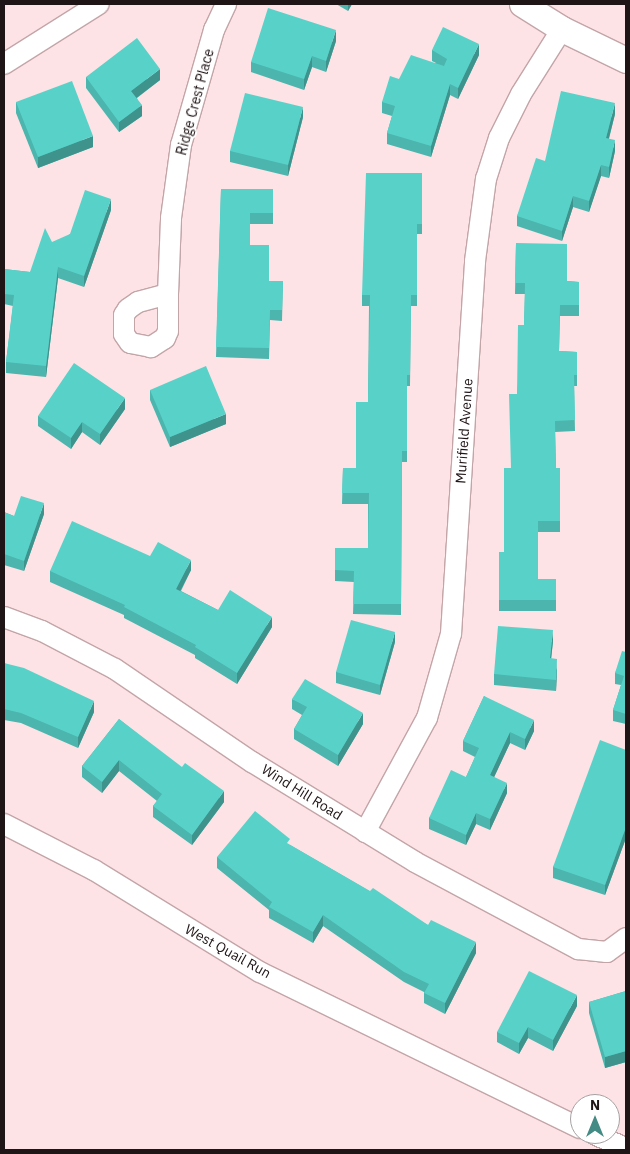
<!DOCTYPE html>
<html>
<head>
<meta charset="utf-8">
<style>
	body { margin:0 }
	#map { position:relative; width:630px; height:1154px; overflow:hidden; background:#fde3e5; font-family:"IBM Plex Sans",sans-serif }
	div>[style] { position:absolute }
	.roads { filter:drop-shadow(1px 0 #c3a5a8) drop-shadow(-1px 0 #c3a5a8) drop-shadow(0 1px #c3a5a8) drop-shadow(0 -1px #c3a5a8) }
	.minor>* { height:20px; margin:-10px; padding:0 10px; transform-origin:10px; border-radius:10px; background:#fff }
	.tertiary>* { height:25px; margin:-12.5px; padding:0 12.5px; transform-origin:12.5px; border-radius:12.5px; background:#fff }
	.wall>* { inset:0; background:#4cb5ad }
	.shaded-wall>* { inset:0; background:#3e938d }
	.building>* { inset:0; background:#58d2c9 }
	span { translate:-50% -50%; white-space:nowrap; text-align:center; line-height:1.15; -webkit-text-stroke:4px #fff; paint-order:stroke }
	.street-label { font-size:14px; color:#1f1416 }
	.frame { position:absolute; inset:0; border:5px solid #1f1416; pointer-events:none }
	.north { position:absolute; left:570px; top:1094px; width:50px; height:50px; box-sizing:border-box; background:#fff; border:1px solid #a5a1a2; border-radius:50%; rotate:0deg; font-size:14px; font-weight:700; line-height:20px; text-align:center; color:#1f1416 }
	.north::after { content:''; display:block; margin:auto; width:18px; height:22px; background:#448b85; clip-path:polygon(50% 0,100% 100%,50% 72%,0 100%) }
</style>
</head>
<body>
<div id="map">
	<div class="roads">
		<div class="minor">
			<div style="left:4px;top:64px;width:112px;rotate:-32.3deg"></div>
			<div style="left:168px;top:294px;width:76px;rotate:-87.7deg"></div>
			<div style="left:171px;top:218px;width:74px;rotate:-82.2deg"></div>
			<div style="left:181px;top:145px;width:120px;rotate:-74deg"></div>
			<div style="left:214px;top:30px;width:29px;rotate:-65deg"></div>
			<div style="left:168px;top:294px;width:37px;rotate:90deg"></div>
			<div style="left:168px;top:331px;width:8px;rotate:113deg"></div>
			<div style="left:165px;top:338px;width:17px;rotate:147deg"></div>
			<div style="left:151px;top:347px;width:21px;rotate:-169deg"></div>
			<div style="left:130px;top:343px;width:11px;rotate:-124deg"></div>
			<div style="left:124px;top:334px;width:19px;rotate:-90deg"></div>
			<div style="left:124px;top:315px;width:7px;rotate:-56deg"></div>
			<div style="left:128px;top:309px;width:12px;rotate:-35deg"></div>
			<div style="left:138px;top:302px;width:31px;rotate:-15deg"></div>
			<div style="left:4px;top:617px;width:40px;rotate:20.2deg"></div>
			<div style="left:42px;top:631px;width:82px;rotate:27.5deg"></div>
			<div style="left:115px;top:669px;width:166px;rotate:34.2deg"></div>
			<div style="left:252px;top:762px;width:191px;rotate:31.5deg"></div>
			<div style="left:415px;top:862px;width:185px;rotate:28.1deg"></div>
			<div style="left:578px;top:949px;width:29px;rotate:6deg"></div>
			<div style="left:607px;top:952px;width:24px;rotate:-36deg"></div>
			<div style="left:4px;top:824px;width:101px;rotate:27.1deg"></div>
			<div style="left:94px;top:870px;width:195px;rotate:31.6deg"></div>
			<div style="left:260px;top:972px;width:356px;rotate:26deg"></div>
			<div style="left:365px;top:832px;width:130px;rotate:-61.5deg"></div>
			<div style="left:427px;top:718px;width:87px;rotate:-74.1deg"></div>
			<div style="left:451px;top:634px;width:374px;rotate:-86.3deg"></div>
			<div style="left:475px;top:261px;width:83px;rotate:-82.4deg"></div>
			<div style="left:486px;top:179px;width:43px;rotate:-72.4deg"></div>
			<div style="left:499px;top:138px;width:49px;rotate:-63.4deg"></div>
			<div style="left:521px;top:94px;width:77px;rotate:-57.8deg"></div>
			<div style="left:594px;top:1134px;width:35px;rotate:24deg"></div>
		</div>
		<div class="tertiary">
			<div style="left:522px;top:4px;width:47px;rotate:32deg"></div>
			<div style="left:562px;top:29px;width:71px;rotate:25.8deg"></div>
		</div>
	</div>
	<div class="wall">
		<div style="clip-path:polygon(336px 4px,352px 4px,348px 11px)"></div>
		<div style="clip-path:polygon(336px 41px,326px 72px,312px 67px,304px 90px,251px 72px,251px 62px)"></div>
		<div style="clip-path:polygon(432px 50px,479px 55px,458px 99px,450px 95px,431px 157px,387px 144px,387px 133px,392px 116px,382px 113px,382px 102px,399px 79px,436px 63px,432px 61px)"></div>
		<div style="clip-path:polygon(86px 77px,160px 80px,137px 98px,142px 116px,119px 132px,86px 88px)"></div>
		<div style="clip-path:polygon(16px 102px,93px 147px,38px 168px,16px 113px)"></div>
		<div style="clip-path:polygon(615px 114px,609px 139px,615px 151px,609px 178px,601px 176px,589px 212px,573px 207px,562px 241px,517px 226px,517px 216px,545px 161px)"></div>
		<div style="clip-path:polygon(303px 117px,288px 176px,230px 162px,230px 151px)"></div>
		<div style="clip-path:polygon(422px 173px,422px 234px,417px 234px,417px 306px,411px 306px,410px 386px,407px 386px,407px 462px,402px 462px,401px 615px,353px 614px,354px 582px,335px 581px,335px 548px,368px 548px,368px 504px,342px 504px,343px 468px,356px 468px,368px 402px,369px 306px,362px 306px,362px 295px)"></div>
		<div style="clip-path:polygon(221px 189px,273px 189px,273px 224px,250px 224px,250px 245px,269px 281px,283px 281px,282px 321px,270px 320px,269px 359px,216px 357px)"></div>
		<div style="clip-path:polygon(111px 210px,84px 287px,58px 278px,46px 377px,6px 373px,6px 362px,13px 306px,4px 304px,4px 269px,30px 272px,70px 234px)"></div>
		<div style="clip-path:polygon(516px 243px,567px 281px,579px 282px,579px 316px,560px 316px,559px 351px,577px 352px,577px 386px,574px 386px,575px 431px,555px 432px,556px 468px,560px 468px,560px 532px,538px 532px,538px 579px,556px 579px,556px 611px,499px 611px,499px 552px,504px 552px,517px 394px,524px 325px,525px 294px,515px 294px)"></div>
		<div style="clip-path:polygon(150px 390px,226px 424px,170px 447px,150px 400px)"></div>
		<div style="clip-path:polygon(125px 409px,100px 445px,82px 432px,71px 449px,38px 426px,38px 416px)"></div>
		<div style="clip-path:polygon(4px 512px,14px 516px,44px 514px,24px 571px,4px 565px)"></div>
		<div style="clip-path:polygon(150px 556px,191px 570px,181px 591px,218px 610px,272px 627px,237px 684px,195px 658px,195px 655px,124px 618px,124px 615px,50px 582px,50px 571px)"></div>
		<div style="clip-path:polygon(553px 641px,551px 659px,557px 670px,556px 691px,494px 685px,494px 674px)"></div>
		<div style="clip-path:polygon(395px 642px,380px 695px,336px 683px,336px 672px)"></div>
		<div style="clip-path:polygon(626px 652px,626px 724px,613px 721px,613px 710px,621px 685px,615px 684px,615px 673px)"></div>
		<div style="clip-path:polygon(4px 663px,94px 712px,78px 748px,21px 723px,4px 720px)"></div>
		<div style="clip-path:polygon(484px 696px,534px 731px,525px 750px,510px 743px,494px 777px,507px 793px,490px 830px,476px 824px,466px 845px,429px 829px,429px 818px,466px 777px,475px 757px,463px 751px,463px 741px)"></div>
		<div style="clip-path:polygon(292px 699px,363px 724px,338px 766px,294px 739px,294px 729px,302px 715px,292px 709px)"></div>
		<div style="clip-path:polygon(119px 719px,224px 802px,192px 845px,153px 817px,153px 806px,157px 801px,119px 771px,102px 793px,82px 777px,82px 766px)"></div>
		<div style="clip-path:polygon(626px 750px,626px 838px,605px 895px,553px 878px,553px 867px)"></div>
		<div style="clip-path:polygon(290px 845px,476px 953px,445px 1014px,424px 1003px,424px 992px,404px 982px,323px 926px,313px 943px,269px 918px,269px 910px,217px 868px,217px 857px)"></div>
		<div style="clip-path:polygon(626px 991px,626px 1062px,605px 1068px,589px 1013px,589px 1002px)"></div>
		<div style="clip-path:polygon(577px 1006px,553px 1051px,528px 1038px,519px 1054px,497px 1042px,497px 1032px)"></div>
	</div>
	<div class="shaded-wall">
		<div style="clip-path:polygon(348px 4px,352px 4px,348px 11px)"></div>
		<div style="clip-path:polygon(336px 30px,336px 41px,326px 72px,326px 61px)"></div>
		<div style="clip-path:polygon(479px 44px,479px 55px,458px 99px,458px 88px)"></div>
		<div style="clip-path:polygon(312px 56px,312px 67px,304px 90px,304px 79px)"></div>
		<div style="clip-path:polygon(160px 69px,160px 80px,131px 102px,131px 91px)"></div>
		<div style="clip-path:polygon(450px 84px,450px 95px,431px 157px,431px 146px)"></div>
		<div style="clip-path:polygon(615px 103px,615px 114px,606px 149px,606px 138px)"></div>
		<div style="clip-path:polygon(142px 105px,142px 116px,119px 132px,119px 122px)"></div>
		<div style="clip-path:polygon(303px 107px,303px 117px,288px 176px,288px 165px)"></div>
		<div style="clip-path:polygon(93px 136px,93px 147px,38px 168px,38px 157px)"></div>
		<div style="clip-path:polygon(615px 140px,615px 151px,609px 178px,609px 167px)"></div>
		<div style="clip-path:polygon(601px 165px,601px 176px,589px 212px,589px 201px)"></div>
		<div style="clip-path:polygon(573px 196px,573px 207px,562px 241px,562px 231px)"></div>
		<div style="clip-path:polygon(111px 199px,111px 210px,84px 287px,84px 276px)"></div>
		<div style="clip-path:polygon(58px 267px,58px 278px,46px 377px,46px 366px)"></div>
		<div style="clip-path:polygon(125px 398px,125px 409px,100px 445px,100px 434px)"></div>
		<div style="clip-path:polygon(226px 414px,226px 424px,170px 447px,170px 437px)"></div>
		<div style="clip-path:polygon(82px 422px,82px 432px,71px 449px,71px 438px)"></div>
		<div style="clip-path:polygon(44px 503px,44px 514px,24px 571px,24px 561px)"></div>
		<div style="clip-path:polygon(191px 560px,191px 570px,176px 599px,176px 589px)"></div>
		<div style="clip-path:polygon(272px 617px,272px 627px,237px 684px,237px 673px)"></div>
		<div style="clip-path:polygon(553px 630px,553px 641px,550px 669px,550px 658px)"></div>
		<div style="clip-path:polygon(395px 632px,395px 642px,380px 695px,380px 685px)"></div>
		<div style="clip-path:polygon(557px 659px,557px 670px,556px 691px,556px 680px)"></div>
		<div style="clip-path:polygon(94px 701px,94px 712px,78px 748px,78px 737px)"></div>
		<div style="clip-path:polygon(363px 713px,363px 724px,338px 766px,338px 755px)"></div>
		<div style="clip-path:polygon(534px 720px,534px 731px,525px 750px,525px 739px)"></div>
		<div style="clip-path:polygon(510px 732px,510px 743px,490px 786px,490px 775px)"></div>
		<div style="clip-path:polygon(119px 760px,119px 771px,102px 793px,102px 782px)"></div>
		<div style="clip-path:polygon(507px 783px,507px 793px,490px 830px,490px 819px)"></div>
		<div style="clip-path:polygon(224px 791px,224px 802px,192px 845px,192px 835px)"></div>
		<div style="clip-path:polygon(476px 813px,476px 824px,466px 845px,466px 835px)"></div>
		<div style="clip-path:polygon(626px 827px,626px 838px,605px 895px,605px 885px)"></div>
		<div style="clip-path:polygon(323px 915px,323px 926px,313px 943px,313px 932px)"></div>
		<div style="clip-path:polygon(476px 942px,476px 953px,445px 1014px,445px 1003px)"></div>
		<div style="clip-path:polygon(577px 995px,577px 1006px,553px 1051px,553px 1040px)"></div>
		<div style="clip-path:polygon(528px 1027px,528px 1038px,519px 1054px,519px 1043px)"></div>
		<div style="clip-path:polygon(626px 1051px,626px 1062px,605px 1068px,605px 1057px)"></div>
	</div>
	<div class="building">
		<div style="clip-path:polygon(268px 8px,336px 30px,326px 61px,312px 56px,304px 79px,251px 62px)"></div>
		<div style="clip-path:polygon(443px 27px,479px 44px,458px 88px,450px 84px,431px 146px,387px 133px,395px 106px,382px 102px,390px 76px,399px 79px,411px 55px,444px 66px,447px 59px,432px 50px)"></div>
		<div style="clip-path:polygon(137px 38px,160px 69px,131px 91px,142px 105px,119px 122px,86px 77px)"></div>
		<div style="clip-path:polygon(72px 81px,93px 136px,38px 157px,16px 102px)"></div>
		<div style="clip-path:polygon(561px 91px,615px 103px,606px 138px,615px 140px,609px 167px,601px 165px,589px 201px,573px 196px,562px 231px,517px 216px,536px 158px,545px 161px)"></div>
		<div style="clip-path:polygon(245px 93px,303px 107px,288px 165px,230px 151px)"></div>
		<div style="clip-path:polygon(366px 173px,422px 173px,422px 224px,417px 224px,417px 295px,411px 295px,410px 375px,407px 375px,407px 451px,402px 451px,401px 604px,353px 604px,354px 571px,335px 570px,335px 548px,368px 548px,369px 493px,342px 493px,343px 468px,356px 468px,356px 402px,368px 402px,370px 295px,362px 295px)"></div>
		<div style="clip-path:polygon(221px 189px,273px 189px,273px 213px,250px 213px,250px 245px,269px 245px,269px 281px,283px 281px,282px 310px,270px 310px,269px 348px,216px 347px)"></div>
		<div style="clip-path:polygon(85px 190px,111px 199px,84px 276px,58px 267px,46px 366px,6px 362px,14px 295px,4px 294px,4px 269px,30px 272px,45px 228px,52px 242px,70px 234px)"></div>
		<div style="clip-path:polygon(516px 243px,567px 244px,567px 281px,579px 282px,579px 305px,560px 305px,559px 351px,577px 352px,577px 375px,574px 375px,575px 420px,555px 421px,556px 468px,560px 468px,560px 521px,538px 521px,538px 579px,556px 579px,556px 600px,499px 600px,499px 552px,504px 552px,504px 468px,511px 468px,509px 394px,517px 394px,518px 325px,524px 325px,525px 283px,515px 283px)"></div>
		<div style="clip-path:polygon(74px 363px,125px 398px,100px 434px,82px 422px,71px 438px,38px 416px)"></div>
		<div style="clip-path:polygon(206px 366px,226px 414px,170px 437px,150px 390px)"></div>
		<div style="clip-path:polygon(21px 496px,44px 503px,24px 561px,4px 554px,4px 512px,14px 516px)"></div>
		<div style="clip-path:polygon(72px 521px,150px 556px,158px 542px,191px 560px,176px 589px,218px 610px,230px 590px,272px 617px,237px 673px,195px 647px,196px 645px,124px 607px,125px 605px,50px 571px)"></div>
		<div style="clip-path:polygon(351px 620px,395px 632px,380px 685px,336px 672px)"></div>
		<div style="clip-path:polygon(498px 626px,553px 630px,550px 658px,557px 659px,556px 680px,494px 674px)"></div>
		<div style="clip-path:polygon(622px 651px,626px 652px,626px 714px,613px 710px,624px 676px,615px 673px)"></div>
		<div style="clip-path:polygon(4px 663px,24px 668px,94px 701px,78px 737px,21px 713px,4px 709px)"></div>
		<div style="clip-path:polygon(305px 679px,363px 713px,338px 755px,294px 729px,307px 707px,292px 699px)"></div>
		<div style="clip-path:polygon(484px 696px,534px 720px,525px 739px,510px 732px,490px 775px,507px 783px,490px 819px,476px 813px,466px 835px,429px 818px,451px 770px,466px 777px,479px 748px,463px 741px)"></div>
		<div style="clip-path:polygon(119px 719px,182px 767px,185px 763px,224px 791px,192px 835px,153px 806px,162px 794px,119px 760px,102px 782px,82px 766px)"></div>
		<div style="clip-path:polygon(600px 740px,626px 750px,626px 827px,605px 885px,553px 867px)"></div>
		<div style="clip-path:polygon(255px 811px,290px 839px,287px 843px,370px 891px,373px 888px,428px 925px,431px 920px,476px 942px,445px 1003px,424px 993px,429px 984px,404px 972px,323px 915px,313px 932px,269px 907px,272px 902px,217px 857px)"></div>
		<div style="clip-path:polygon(529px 971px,577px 995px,553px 1040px,528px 1027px,519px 1043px,497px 1032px)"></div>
		<div style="clip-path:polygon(626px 991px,626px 1051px,605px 1057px,589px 1002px)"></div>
	</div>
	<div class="street-label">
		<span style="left:195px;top:102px;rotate:-75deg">Ridge Crest Place</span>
		<span style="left:464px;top:431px;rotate:-86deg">Murifield Avenue</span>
		<span style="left:302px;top:792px;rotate:32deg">Wind Hill Road</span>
		<span style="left:228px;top:951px;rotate:29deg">West Quail Run</span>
	</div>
	<div class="frame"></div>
	<div class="north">N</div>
</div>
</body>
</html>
